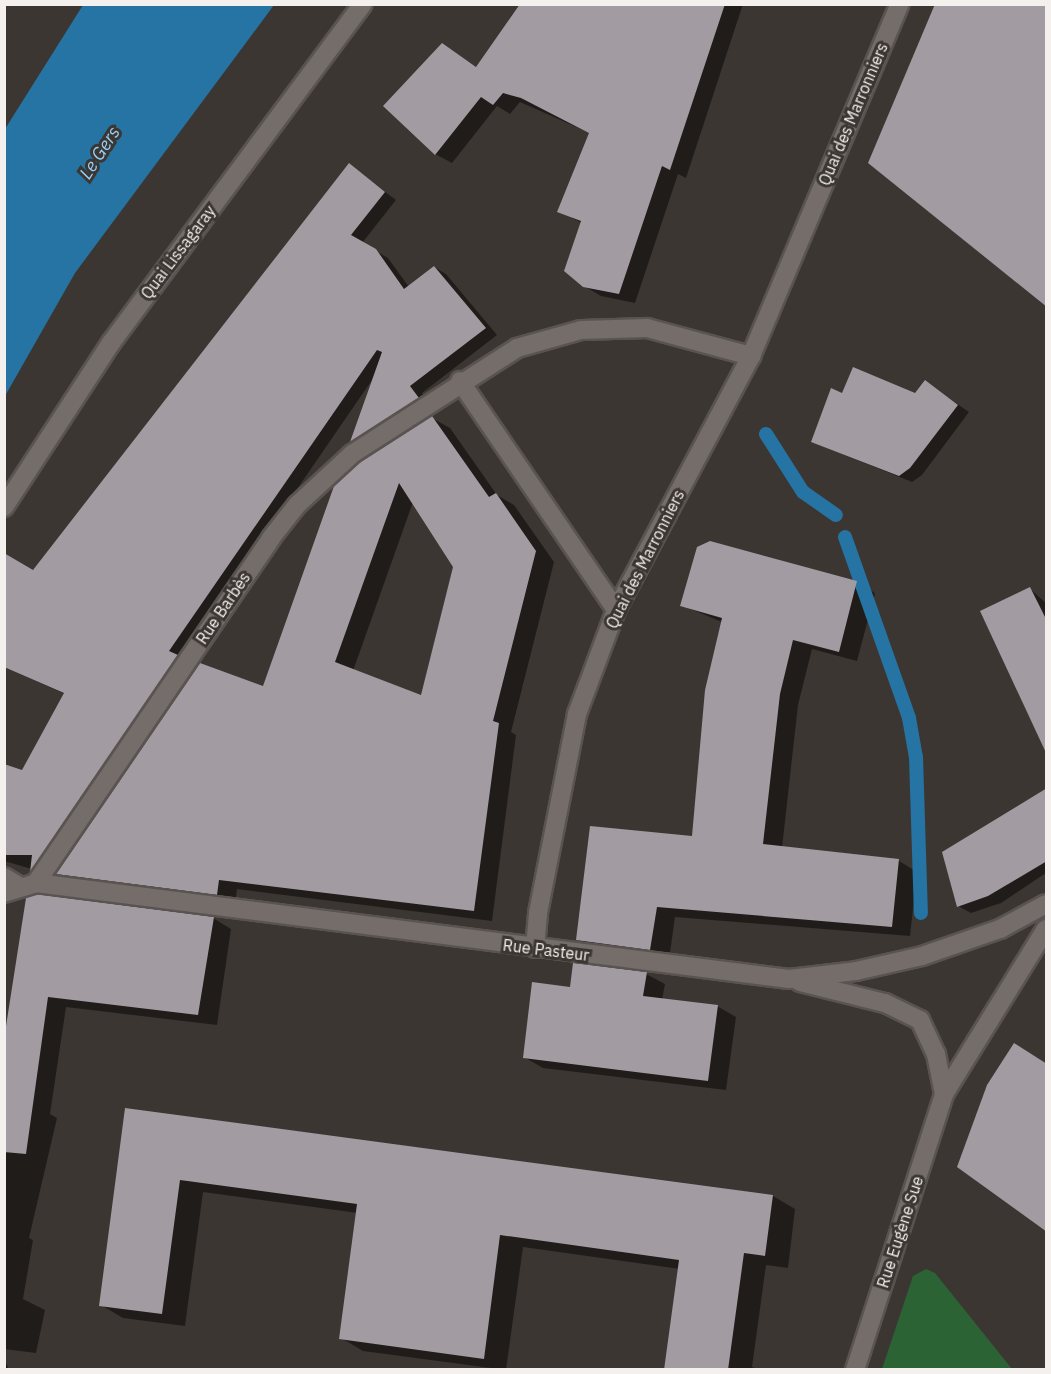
<!DOCTYPE html>
<html>
<head>
<meta charset="utf-8">
<style>
	body { margin:0 }
	#map { position:relative; width:1051px; height:1374px; overflow:hidden; background:#3c3632; font-family:"IBM Plex Sans",sans-serif }
	div>[style] { position:absolute }
	.green>* { inset:0; background:#2c6334 }
	.water>* { inset:0; background:#2574a3 }
	.shadow>* { inset:0; background:#0007 }
	.stream>* { height:14px; margin:-7px; padding:0 7px; transform-origin:7px; border-radius:7px; background:#2574a3 }
	.building>* { inset:0; background:#a29ba2 }
	.roads { filter:drop-shadow(2px 0 #595451) drop-shadow(-2px 0 #595451) drop-shadow(0 2px #595451) drop-shadow(0 -2px #595451) }
	.street>* { height:18px; margin:-9px; padding:0 9px; transform-origin:9px; border-radius:9px; background:#746d69 }
	.secondary>* { height:18px; margin:-9px; padding:0 9px; transform-origin:9px; border-radius:9px; background:#746d69 }
	span { translate:-50% -50%; white-space:nowrap; text-align:center; line-height:1.15; -webkit-text-stroke:6px #3c3632; paint-order:stroke }
	.street-label { font-size:16px; color:#f4f0ed }
	.water-label { font-size:18px; color:#96cef6; font-style:italic }
	.frame { position:absolute; inset:0; border:6px solid #f4f0ed; pointer-events:none }
</style>
</head>
<body>
<div id="map">
	<div class="green">
		<div style="clip-path:polygon(926px 1269px,935px 1273px,1012px 1369px,882px 1369px,913px 1276px)"></div>
	</div>
	<div class="water">
		<div style="clip-path:polygon(83px 5px,274px 5px,75px 273px,5px 396px,5px 129px)"></div>
	</div>
	<div class="shadow">
		<div style="clip-path:polygon(522px 4px,743px 4px,686px 178px,678px 174px,635px 303px,601px 296px,584px 286px,582px 223px,559px 211px,590px 133px,520px 102px,510px 114px,497px 106px,452px 163px,435px 154px,442px 45px,478px 68px)"></div>
		<div style="clip-path:polygon(349px 165px,396px 200px,362px 243px,388px 258px,409px 287px,434px 267px,446px 274px,497px 335px,422px 393px,430px 405px,363px 448px,352px 441px,372px 380px,181px 658px,144px 729px,4px 667px,34px 572px)"></div>
		<div style="clip-path:polygon(925px 382px,969px 412px,922px 475px,912px 482px,812px 442px,843px 395px,915px 394px)"></div>
		<div style="clip-path:polygon(evenodd,432px 418px,450px 428px,497px 495px,514px 505px,554px 562px,511px 732px,516px 735px,492px 921px,237px 889px,235px 904px,75px 884px,58px 874px,52px 883px,32px 869px,4px 861px,4px 766px,23px 772px,36px 748px,101px 768px,121px 780px,264px 688px,432px 418px,413px 502px,455px 567px,423px 697px,353px 671px,413px 502px)"></div>
		<div style="clip-path:polygon(856px 582px,875px 593px,857px 661px,812px 649px,798px 705px,782px 848px,899px 861px,917px 872px,910px 936px,675px 917px,669px 960px,596px 950px,578px 940px,693px 838px,722px 622px,681px 605px)"></div>
		<div style="clip-path:polygon(1030px 589px,1046px 603px,1046px 751px)"></div>
		<div style="clip-path:polygon(1046px 790px,1046px 873px,1001px 903px,971px 913px,958px 906px)"></div>
		<div style="clip-path:polygon(213px 918px,231px 929px,217px 1025px,66px 1007px,50px 1114px,57px 1118px,29px 1238px,33px 1240px,23px 1299px,45px 1310px,36px 1353px,4px 1349px,4px 1049px,15px 992px)"></div>
		<div style="clip-path:polygon(646px 974px,665px 984px,662px 1000px,717px 1006px,736px 1017px,726px 1090px,543px 1068px,524px 1057px)"></div>
		<div style="clip-path:polygon(127px 1110px,773px 1196px,795px 1209px,788px 1268px,766px 1265px,752px 1367px,761px 1370px,666px 1370px,680px 1269px,523px 1247px,506px 1370px,363px 1351px,341px 1338px,358px 1213px,203px 1192px,185px 1326px,123px 1318px,101px 1305px)"></div>
		<div style="clip-path:polygon(4px 1358px,9px 1370px,4px 1370px)"></div>
	</div>
	<div class="stream">
		<div style="left:766px;top:434px;width:69px;rotate:57.5deg"></div>
		<div style="left:803px;top:492px;width:40px;rotate:34.9deg"></div>
		<div style="left:845px;top:537px;width:192px;rotate:70.5deg"></div>
		<div style="left:909px;top:718px;width:40px;rotate:80deg"></div>
		<div style="left:916px;top:757px;width:156px;rotate:88.2deg"></div>
	</div>
	<div class="building">
		<div style="clip-path:polygon(520px 4px,725px 4px,670px 170px,662px 166px,619px 294px,583px 287px,564px 271px,581px 221px,557px 212px,589px 133px,521px 98px,503px 93px,493px 105px,481px 97px,435px 155px,383px 106px,442px 43px,476px 67px)"></div>
		<div style="clip-path:polygon(935px 4px,1047px 4px,1047px 307px,868px 163px)"></div>
		<div style="clip-path:polygon(349px 163px,385px 192px,351px 235px,376px 249px,404px 289px,434px 266px,486px 328px,410px 386px,419px 398px,350px 442px,382px 352px,377px 350px,169px 651px,178px 655px,30px 872px,32px 855px,4px 855px,4px 764px,22px 770px,64px 693px,4px 667px,4px 553px,33px 570px)"></div>
		<div style="clip-path:polygon(853px 367px,915px 393px,925px 380px,958px 405px,910px 468px,899px 476px,811px 442px,831px 388px,842px 393px)"></div>
		<div style="clip-path:polygon(evenodd,432px 416px,489px 497px,496px 493px,536px 551px,493px 721px,499px 723px,474px 911px,219px 880px,217px 895px,56px 874px,200px 663px,263px 686px,334px 486px,359px 463px,432px 416px,399px 483px,453px 567px,421px 695px,335px 662px,399px 483px)"></div>
		<div style="clip-path:polygon(710px 541px,857px 581px,839px 652px,793px 640px,780px 694px,763px 844px,899px 859px,892px 927px,657px 907px,650px 950px,576px 940px,590px 826px,692px 836px,705px 690px,722px 618px,680px 606px,697px 547px)"></div>
		<div style="clip-path:polygon(1030px 587px,1047px 621px,1047px 755px,980px 611px)"></div>
		<div style="clip-path:polygon(1047px 788px,1047px 861px,988px 896px,957px 907px,942px 852px)"></div>
		<div style="clip-path:polygon(37px 894px,214px 917px,198px 1015px,48px 997px,26px 1154px,4px 1152px,4px 1039px,26px 898px)"></div>
		<div style="clip-path:polygon(573px 963px,647px 972px,643px 996px,718px 1005px,708px 1081px,523px 1058px,532px 982px,570px 987px)"></div>
		<div style="clip-path:polygon(1014px 1043px,1047px 1064px,1047px 1232px,957px 1167px,987px 1085px)"></div>
		<div style="clip-path:polygon(125px 1108px,773px 1195px,765px 1256px,744px 1253px,728px 1370px,664px 1370px,679px 1260px,500px 1235px,484px 1359px,339px 1339px,357px 1204px,180px 1180px,162px 1314px,99px 1306px)"></div>
	</div>
	<div class="roads">
		<div class="street">
			<div style="left:460px;top:381px;width:277px;rotate:55.7deg"></div>
			<div style="left:4px;top:507px;width:196px;rotate:-56.9deg"></div>
			<div style="left:111px;top:343px;width:422px;rotate:-53.4deg"></div>
			<div style="left:4px;top:877px;width:17px;rotate:31deg"></div>
			<div style="left:36px;top:883px;width:417px;rotate:-55.7deg"></div>
			<div style="left:271px;top:538px;width:42px;rotate:-51.8deg"></div>
			<div style="left:297px;top:505px;width:75px;rotate:-42.8deg"></div>
			<div style="left:352px;top:454px;width:196px;rotate:-32.7deg"></div>
			<div style="left:517px;top:348px;width:66px;rotate:-15.7deg"></div>
			<div style="left:581px;top:330px;width:66px;rotate:-1.7deg"></div>
			<div style="left:647px;top:328px;width:108px;rotate:15.1deg"></div>
			<div style="left:535px;top:948px;width:35px;rotate:-85deg"></div>
			<div style="left:538px;top:913px;width:203px;rotate:-78.9deg"></div>
			<div style="left:577px;top:714px;width:111px;rotate:-69.4deg"></div>
			<div style="left:616px;top:610px;width:288px;rotate:-62deg"></div>
			<div style="left:751px;top:356px;width:382px;rotate:-67.1deg"></div>
		</div>
		<div class="secondary">
			<div style="left:4px;top:893px;width:34px;rotate:-17deg"></div>
			<div style="left:36px;top:883px;width:759px;rotate:7.27deg"></div>
			<div style="left:789px;top:979px;width:67px;rotate:-6.8deg"></div>
			<div style="left:856px;top:971px;width:68px;rotate:-12.8deg"></div>
			<div style="left:922px;top:956px;width:83px;rotate:-19.1deg"></div>
			<div style="left:1000px;top:929px;width:52px;rotate:-28.5deg"></div>
			<div style="left:800px;top:982px;width:88px;rotate:13.9deg"></div>
			<div style="left:885px;top:1003px;width:39px;rotate:26deg"></div>
			<div style="left:920px;top:1020px;width:38px;rotate:65deg"></div>
			<div style="left:936px;top:1054px;width:41px;rotate:78.7deg"></div>
			<div style="left:855px;top:1370px;width:290px;rotate:-72.1deg"></div>
			<div style="left:944px;top:1094px;width:194px;rotate:-58.3deg"></div>
		</div>
	</div>
	<div class="street-label">
		<span style="left:853px;top:114px;rotate:-67deg">Quai des Marronniers</span>
		<span style="left:178px;top:252px;rotate:-53deg">Quai Lissagaray</span>
		<span style="left:645px;top:559px;rotate:-63deg">Quai des Marronniers</span>
		<span style="left:223px;top:608px;rotate:-56deg">Rue Barbès</span>
		<span style="left:546px;top:950px;rotate:7deg">Rue Pasteur</span>
		<span style="left:900px;top:1232px;rotate:-72deg">Rue Eugène Sue</span>
	</div>
	<div class="water-label">
		<span style="left:100px;top:153px;rotate:-57deg">Le Gers</span>
	</div>
	<div class="frame"></div>
</div>
</body>
</html>
